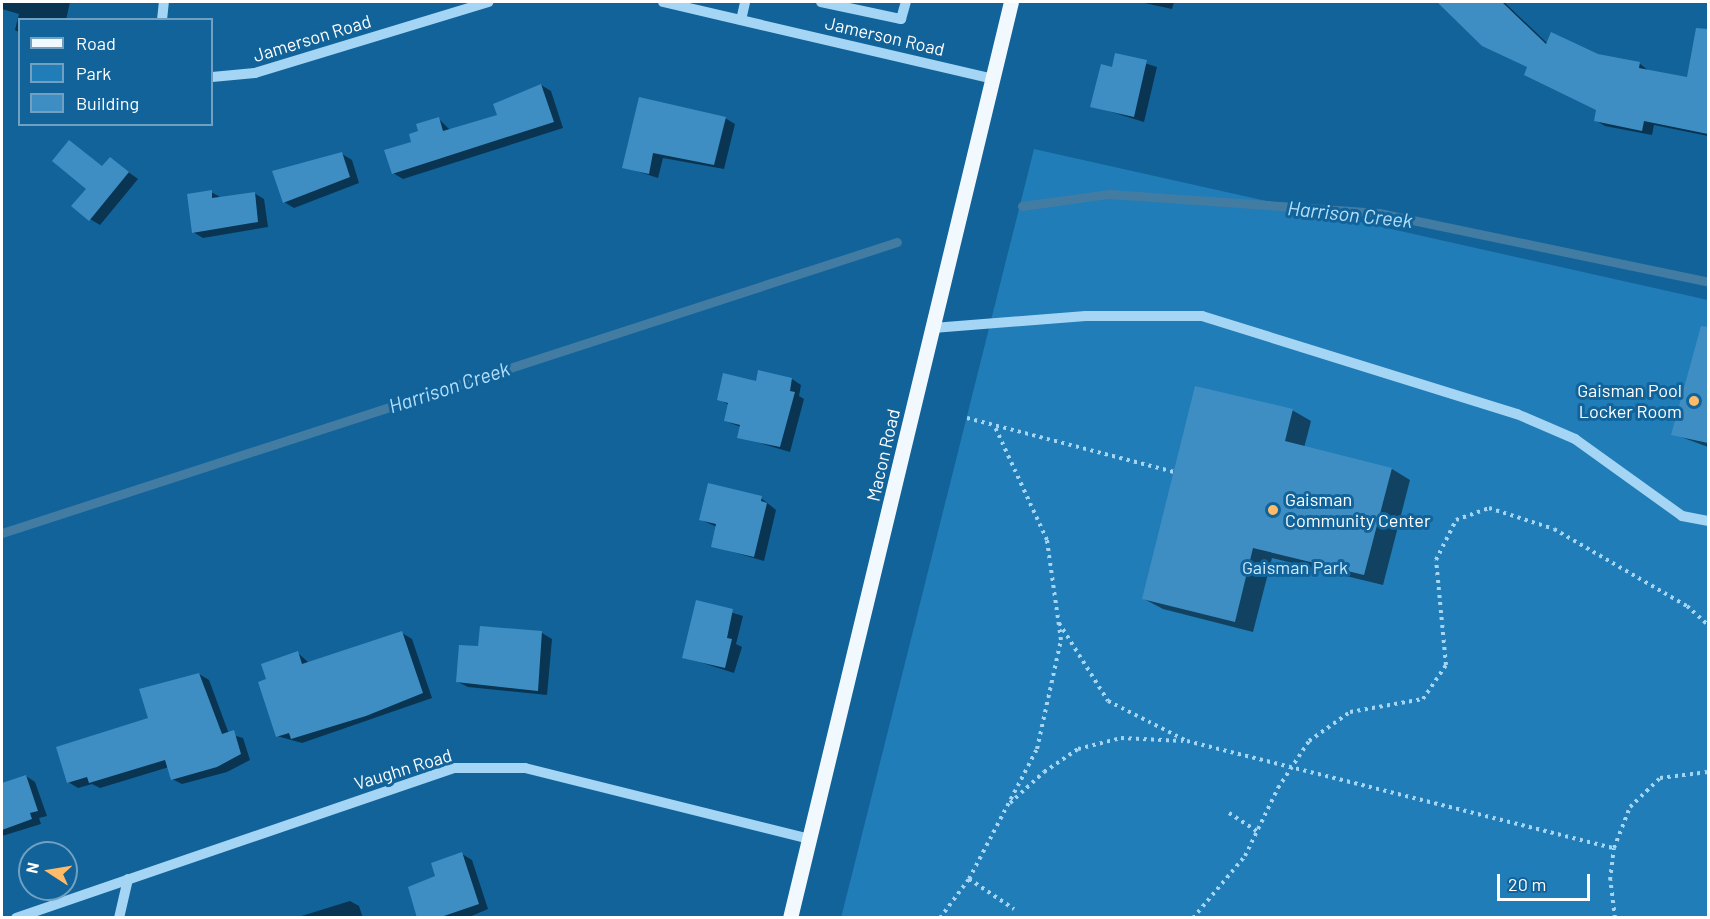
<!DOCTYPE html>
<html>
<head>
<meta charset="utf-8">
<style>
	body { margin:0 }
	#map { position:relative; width:1710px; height:919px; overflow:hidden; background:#11639a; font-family:Barlow,sans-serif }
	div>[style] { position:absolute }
	.green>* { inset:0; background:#207db7 }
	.shadow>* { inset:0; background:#0007 }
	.stream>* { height:9px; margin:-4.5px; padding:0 4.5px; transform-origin:4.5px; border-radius:4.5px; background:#437ca3 }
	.building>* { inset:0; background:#3e8ec3 }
	.path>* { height:4px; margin-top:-2px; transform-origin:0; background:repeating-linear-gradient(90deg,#a4d5f4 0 3px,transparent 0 7.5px) }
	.minor>* { height:10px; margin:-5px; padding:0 5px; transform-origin:5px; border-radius:5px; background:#a4d5f4 }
	.major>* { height:15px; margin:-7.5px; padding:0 7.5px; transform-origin:7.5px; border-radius:7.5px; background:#f1f9ff }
	.dots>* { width:16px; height:16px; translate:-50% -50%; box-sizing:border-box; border:3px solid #11639a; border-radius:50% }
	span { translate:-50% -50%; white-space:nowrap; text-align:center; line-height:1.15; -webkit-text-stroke:6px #11639a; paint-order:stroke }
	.street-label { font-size:18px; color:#fff }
	.poi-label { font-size:18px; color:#fff }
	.right { translate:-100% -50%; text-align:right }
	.left { translate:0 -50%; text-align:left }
	.park-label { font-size:18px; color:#cdebfe }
	.water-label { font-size:20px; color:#b5e0fb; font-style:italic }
	.frame { position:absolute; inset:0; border:3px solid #fff; pointer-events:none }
	.legend { position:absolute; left:18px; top:18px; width:195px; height:108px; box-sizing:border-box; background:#11639a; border:2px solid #70a1c2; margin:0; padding:8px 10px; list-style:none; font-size:18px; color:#fff }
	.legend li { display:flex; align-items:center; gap:12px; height:30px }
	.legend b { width:30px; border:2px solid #70a1c2 }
	.north { position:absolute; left:18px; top:841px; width:60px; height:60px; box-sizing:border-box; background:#11639a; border:2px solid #70a1c2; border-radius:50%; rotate:282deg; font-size:16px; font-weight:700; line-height:24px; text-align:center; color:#fff }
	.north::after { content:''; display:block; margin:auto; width:21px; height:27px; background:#ffbb67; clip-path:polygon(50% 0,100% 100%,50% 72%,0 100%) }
	.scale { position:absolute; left:1497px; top:874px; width:93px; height:27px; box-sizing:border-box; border:3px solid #fff; border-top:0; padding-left:8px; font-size:18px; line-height:21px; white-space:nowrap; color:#fff; -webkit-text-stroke:4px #11639a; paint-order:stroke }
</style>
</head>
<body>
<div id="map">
	<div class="green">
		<div style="clip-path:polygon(1034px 149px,1708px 300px,1708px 917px,841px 918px)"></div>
	</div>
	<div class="shadow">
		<div style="clip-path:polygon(2px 2px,70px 2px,66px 20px,20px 20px,20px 33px,15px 30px,19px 14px,2px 9px)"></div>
		<div style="clip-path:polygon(1140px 2px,1174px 2px,1172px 9px)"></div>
		<div style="clip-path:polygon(1454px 2px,1504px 2px,1548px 44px,1639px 63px,1649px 71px,1688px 79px,1690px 70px,1708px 74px,1708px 136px,1654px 125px,1652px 135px,1605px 126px,1595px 120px,1597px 110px,1529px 67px,1449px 7px)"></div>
		<div style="clip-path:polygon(1116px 54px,1157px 67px,1144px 122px,1092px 106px,1113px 69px)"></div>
		<div style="clip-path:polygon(541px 85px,551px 91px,563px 128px,403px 179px,393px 173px,420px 132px,439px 119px,450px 130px,499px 116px)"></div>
		<div style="clip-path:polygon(725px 118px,735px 124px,724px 169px,663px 158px,658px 178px,624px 167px)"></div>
		<div style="clip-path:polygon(70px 142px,103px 167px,110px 159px,138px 179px,100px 225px,90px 219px,88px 188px)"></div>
		<div style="clip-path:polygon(342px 154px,352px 160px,359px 183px,294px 208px,284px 202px,274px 172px)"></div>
		<div style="clip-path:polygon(211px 192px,222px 198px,254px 193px,264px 199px,268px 227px,203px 238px,193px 232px)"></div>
		<div style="clip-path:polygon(1692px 365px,1708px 369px,1708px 447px,1673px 434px)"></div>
		<div style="clip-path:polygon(792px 379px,801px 385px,799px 396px,804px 399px,790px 452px,739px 437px,741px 427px,725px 421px,729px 405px,719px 399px,757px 382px)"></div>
		<div style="clip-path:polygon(1292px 410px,1311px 421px,1304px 448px,1392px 469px,1410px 480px,1383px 585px,1272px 558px,1253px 632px,1163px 609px,1144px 599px)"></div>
		<div style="clip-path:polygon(761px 498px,776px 510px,764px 561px,712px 546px,717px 527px,701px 520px)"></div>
		<div style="clip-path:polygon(697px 602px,743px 616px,736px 644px,742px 647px,734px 673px,684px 657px)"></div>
		<div style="clip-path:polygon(482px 628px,542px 633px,552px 639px,547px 695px,468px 687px,458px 682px,480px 648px)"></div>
		<div style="clip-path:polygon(402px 633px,412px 639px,432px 698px,302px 743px,277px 736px,268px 680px,298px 653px,309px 663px)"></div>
		<div style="clip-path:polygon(199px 674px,209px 680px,229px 734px,243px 738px,250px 760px,227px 772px,182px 784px,172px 779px,169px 767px,100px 788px,92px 784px,78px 788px,68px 782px,150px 719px)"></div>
		<div style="clip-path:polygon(26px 776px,35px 782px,47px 816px,39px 818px,41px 824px,2px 836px,2px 785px)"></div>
		<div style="clip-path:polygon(462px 854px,472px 860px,488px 909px,467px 918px,419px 918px,437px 877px)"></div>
		<div style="clip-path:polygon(350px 901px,359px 906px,363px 918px,295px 918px)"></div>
	</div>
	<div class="stream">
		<div style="left:1022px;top:206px;width:88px;rotate:-7.9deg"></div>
		<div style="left:1109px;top:194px;width:271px;rotate:4deg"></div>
		<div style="left:1379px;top:213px;width:336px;rotate:11.8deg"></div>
		<div style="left:2px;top:533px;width:941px;rotate:-18.01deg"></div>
	</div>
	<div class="building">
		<div style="clip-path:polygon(1437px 2px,1502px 2px,1546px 44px,1551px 32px,1598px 54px,1640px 62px,1639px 68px,1687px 77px,1696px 28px,1708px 29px,1708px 134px,1644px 121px,1642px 131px,1594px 121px,1596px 110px,1524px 75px,1527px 67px,1482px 46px)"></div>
		<div style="clip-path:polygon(1115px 53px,1147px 60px,1134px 117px,1090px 107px,1101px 64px,1112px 67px)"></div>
		<div style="clip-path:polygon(541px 84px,554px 122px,392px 174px,384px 150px,411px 142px,409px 134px,418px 131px,416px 124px,439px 117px,443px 131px,497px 115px,493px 104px)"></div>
		<div style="clip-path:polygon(639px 97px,726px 117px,714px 165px,653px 153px,649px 174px,622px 168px)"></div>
		<div style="clip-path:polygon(69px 140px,102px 166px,110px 157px,129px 172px,89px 221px,71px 206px,86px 189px,52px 161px)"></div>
		<div style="clip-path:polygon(342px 152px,350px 177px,283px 203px,272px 171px)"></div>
		<div style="clip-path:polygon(212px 190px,212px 198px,255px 192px,258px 222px,192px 233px,187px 194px)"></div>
		<div style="clip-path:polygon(1701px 326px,1708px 327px,1708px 443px,1671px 435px)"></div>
		<div style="clip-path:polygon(758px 370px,792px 378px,790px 391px,795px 392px,780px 447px,737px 438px,740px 425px,724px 421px,728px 403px,717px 400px,723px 373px,756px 381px)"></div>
		<div style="clip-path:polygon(1195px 386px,1293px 409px,1285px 441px,1392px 468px,1364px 575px,1253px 548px,1235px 622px,1142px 599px)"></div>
		<div style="clip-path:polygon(708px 483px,762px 496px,761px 501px,767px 503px,754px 557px,711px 547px,716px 524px,699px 520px)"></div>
		<div style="clip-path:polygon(696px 600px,733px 609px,727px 638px,732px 639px,725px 668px,682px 658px)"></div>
		<div style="clip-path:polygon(480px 626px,542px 631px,538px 691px,456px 682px,459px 645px,478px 646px)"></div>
		<div style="clip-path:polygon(402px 631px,423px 693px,366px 716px,291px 739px,289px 733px,276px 737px,258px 682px,266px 679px,261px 664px,298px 651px,302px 664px)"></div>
		<div style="clip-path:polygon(199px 673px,222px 734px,234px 730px,241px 754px,217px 767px,171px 780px,165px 760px,89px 783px,87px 777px,67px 783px,56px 747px,148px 718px,139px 689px)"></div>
		<div style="clip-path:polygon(26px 775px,38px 811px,30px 813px,32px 819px,2px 830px,2px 783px)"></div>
		<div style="clip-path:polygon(462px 852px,479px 904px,438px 918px,417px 918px,408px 887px,435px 876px,431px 863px)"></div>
	</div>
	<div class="path">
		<div style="left:967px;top:418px;width:214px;rotate:14.6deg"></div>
		<div style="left:1059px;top:623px;width:92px;rotate:57.9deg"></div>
		<div style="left:1108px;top:701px;width:89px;rotate:26.9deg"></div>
		<div style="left:1187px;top:741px;width:440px;rotate:14.1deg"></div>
		<div style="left:1010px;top:803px;width:46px;rotate:-42.4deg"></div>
		<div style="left:1044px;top:772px;width:41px;rotate:-34.1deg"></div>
		<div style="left:1078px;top:749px;width:44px;rotate:-14.3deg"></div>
		<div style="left:1121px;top:738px;width:62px;rotate:2.8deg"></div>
		<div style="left:1229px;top:813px;width:33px;rotate:33deg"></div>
		<div style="left:969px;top:879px;width:54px;rotate:33.7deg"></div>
		<div style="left:940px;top:918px;width:49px;rotate:-53.4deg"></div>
		<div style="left:969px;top:879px;width:147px;rotate:-62.4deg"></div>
		<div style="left:1037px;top:749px;width:112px;rotate:-77.6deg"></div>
		<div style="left:1061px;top:640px;width:101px;rotate:-98deg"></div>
		<div style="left:1047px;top:540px;width:127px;rotate:-114.7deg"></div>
		<div style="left:1193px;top:918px;width:81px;rotate:-50deg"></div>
		<div style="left:1245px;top:856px;width:76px;rotate:-64.1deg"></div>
		<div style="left:1278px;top:788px;width:56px;rotate:-56.6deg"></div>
		<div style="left:1309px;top:741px;width:50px;rotate:-35.3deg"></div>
		<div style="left:1350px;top:712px;width:74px;rotate:-10.1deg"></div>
		<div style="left:1423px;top:699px;width:41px;rotate:-55.9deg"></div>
		<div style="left:1446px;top:665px;width:105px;rotate:-95.4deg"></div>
		<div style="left:1436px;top:560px;width:45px;rotate:-63.4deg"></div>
		<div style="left:1456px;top:520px;width:35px;rotate:-20deg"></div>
		<div style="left:1489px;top:508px;width:68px;rotate:17.9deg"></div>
		<div style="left:1554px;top:529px;width:154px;rotate:30.1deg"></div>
		<div style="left:1687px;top:606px;width:28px;rotate:42deg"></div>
		<div style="left:1615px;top:918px;width:38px;rotate:-97deg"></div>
		<div style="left:1610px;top:880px;width:32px;rotate:-83deg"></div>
		<div style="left:1614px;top:848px;width:44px;rotate:-68.7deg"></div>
		<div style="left:1630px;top:807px;width:42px;rotate:-44deg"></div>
		<div style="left:1660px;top:778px;width:48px;rotate:-7.1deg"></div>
	</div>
	<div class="minor">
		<div style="left:663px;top:2px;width:340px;rotate:13.1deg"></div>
		<div style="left:821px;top:2px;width:82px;rotate:12deg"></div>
		<div style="left:901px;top:19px;width:18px;rotate:-74deg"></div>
		<div style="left:162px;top:20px;width:18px;rotate:-84deg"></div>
		<div style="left:741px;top:20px;width:18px;rotate:-77deg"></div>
		<div style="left:212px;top:77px;width:43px;rotate:-5.3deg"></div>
		<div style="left:255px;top:73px;width:244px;rotate:-16.9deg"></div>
		<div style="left:933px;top:328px;width:153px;rotate:-4.5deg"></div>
		<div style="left:1086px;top:316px;width:116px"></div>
		<div style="left:1202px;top:316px;width:330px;rotate:17.3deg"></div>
		<div style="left:1517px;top:414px;width:63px;rotate:23.3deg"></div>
		<div style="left:1575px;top:439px;width:132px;rotate:35.7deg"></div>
		<div style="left:1682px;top:516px;width:26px;rotate:11deg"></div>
		<div style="left:16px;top:918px;width:463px;rotate:-18.9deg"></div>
		<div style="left:454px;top:768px;width:71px"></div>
		<div style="left:525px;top:768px;width:294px;rotate:14deg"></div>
		<div style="left:119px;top:918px;width:40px;rotate:-77deg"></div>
	</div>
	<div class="major">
		<div style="left:790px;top:918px;width:942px;rotate:-76.44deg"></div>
	</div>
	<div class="dots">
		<div style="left:1694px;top:401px;background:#ffbb67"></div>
		<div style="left:1273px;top:510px;background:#ffbb67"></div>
	</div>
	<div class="street-label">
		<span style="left:885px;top:36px;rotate:13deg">Jamerson Road</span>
		<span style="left:312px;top:38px;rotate:-17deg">Jamerson Road</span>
		<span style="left:883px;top:455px;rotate:-77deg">Macon Road</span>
		<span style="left:403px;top:769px;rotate:-17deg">Vaughn Road</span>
	</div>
	<div class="poi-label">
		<span class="right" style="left:1682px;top:401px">Gaisman Pool<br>Locker Room</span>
		<span class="left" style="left:1285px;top:510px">Gaisman<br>Community Center</span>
	</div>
	<div class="park-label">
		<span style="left:1295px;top:567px">Gaisman Park</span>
	</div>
	<div class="water-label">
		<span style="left:1350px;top:214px;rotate:6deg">Harrison Creek</span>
		<span style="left:449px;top:387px;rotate:-18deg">Harrison Creek</span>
	</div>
	<div class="frame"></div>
	<ul class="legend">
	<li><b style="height:8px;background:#f1f9ff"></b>Road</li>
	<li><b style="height:16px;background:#207db7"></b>Park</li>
	<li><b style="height:16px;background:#3e8ec3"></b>Building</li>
	</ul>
	<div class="north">N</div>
	<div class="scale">20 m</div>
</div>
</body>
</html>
